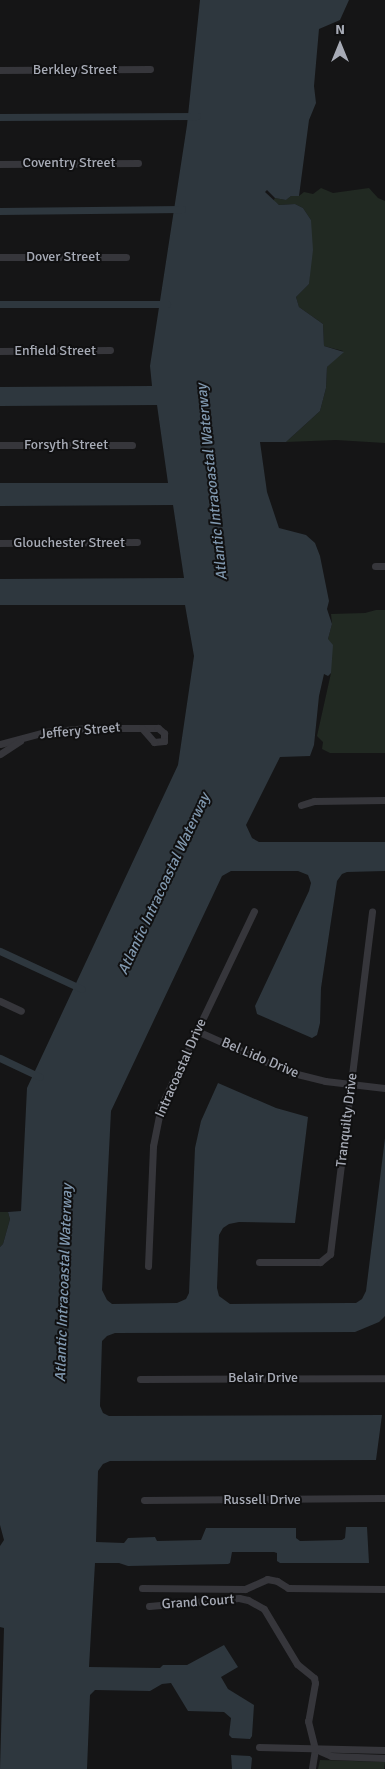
<!DOCTYPE html>
<html>
<head>
<meta charset="utf-8">
<style>
	body { margin:0 }
	#map { position:relative; width:385px; height:1769px; overflow:hidden; background:#151516; font-family:Signika,sans-serif }
	div>[style] { position:absolute }
	.green>* { inset:0; background:#212922 }
	.water>* { inset:0; background:#2e373e }
	.canal>* { height:7px; margin:-3.5px; padding:0 3.5px; transform-origin:3.5px; border-radius:3.5px; background:#2e373e }
	.minor>* { height:7px; margin:-3.5px; padding:0 3.5px; transform-origin:3.5px; border-radius:3.5px; background:#36363b }
	span { translate:-50% -50%; white-space:nowrap; text-align:center; line-height:1.15; -webkit-text-stroke:4px #101011; paint-order:stroke }
	.street-label { font-size:14px; color:#a7abb6 }
	.water-label { font-size:15px; color:#8098af; font-style:italic }
	.north { position:absolute; left:315px; top:20px; width:50px; height:50px; -webkit-text-stroke:4px #101011; paint-order:stroke; rotate:0deg; font-size:14px; font-weight:700; line-height:20px; text-align:center; color:#a7abb6 }
	.north::after { content:''; display:block; margin:auto; width:18px; height:22px; background:#a7abb6; clip-path:polygon(50% 0,100% 100%,50% 72%,0 100%) }
</style>
</head>
<body>
<div id="map">
	<div class="green">
		<div style="clip-path:polygon(321px 188px,333px 193px,369px 188px,378px 198px,385px 201px,385px 443px,336px 440px,286px 442px,320px 411px,326px 388px,327px 367px,343px 351px,324px 346px,323px 324px,299px 307px,296px 297px,309px 284px,311px 220px,303px 208px,295px 204px,279px 205px,273px 201px,275px 198px,286px 200px,291px 196px,299px 196px,304px 192px,313px 194px)"></div>
		<div style="clip-path:polygon(376px 610px,385px 610px,385px 753px,330px 753px,322px 749px,323px 742px,317px 736px,331px 673px,328px 639px,332px 624px,331px 614px,365px 613px)"></div>
		<div style="clip-path:polygon(0 1212px,8px 1212px,10px 1219px,3px 1244px,0 1247px)"></div>
		<div style="clip-path:polygon(320px 1760px,385px 1762px,384px 1769px,318px 1769px)"></div>
	</div>
	<div class="water">
		<div style="clip-path:polygon(200px 0,349px 0,340px 20px,319px 29px,314px 86px,316px 103px,309px 120px,299px 196px,291px 196px,286px 200px,275px 198px,267px 190px,265px 192px,279px 205px,295px 204px,303px 208px,311px 220px,313px 250px,309px 284px,296px 297px,299px 307px,323px 324px,324px 346px,344px 352px,327px 367px,326px 388px,320px 411px,286px 442px,260px 442px,267px 492px,279px 528px,306px 535px,315px 543px,320px 556px,329px 601px,327px 609px,332px 624px,328px 639px,333px 645px,331px 673px,328px 676px,324px 674px,319px 696px,314px 745px,310px 756px,280px 757px,246px 825px,252px 838px,259px 842px,385px 842px,385px 871px,347px 872px,342px 874px,337px 881px,321px 988px,320px 1023px,317px 1035px,312px 1038px,257px 1014px,255px 1006px,309px 891px,311px 883px,308px 875px,298px 871px,231px 871px,222px 876px,111px 1111px,102px 1290px,107px 1300px,112px 1304px,177px 1303px,186px 1299px,189px 1293px,195px 1148px,201px 1121px,218px 1083px,276px 1108px,308px 1117px,295px 1223px,239px 1222px,229px 1224px,223px 1228px,219px 1235px,217px 1288px,219px 1296px,230px 1304px,349px 1303px,356px 1303px,362px 1299px,366px 1291px,385px 1138px,385px 1316px,379px 1322px,355px 1332px,115px 1333px,107px 1336px,102px 1341px,100px 1406px,103px 1413px,109px 1416px,382px 1415px,376px 1460px,110px 1461px,103px 1464px,98px 1471px,96px 1542px,124px 1543px,128px 1538px,155px 1537px,157px 1541px,201px 1540px,206px 1528px,296px 1528px,296px 1538px,300px 1541px,342px 1540px,345px 1538px,346px 1527px,367px 1527px,369px 1563px,280px 1563px,277px 1561px,277px 1553px,274px 1552px,232px 1552px,230px 1563px,228px 1564px,128px 1566px,119px 1563px,95px 1563px,89px 1667px,160px 1668px,163px 1665px,187px 1665px,224px 1645px,238px 1667px,221px 1677px,228px 1689px,254px 1705px,252px 1736px,250px 1739px,232px 1738px,229px 1735px,231px 1718px,224px 1712px,188px 1711px,171px 1683px,162px 1684px,150px 1691px,95px 1690px,90px 1695px,87px 1769px,0 1769px,4px 1628px,0 1627px,0 1546px,4px 1540px,0 1525px,0 1247px,3px 1244px,10px 1219px,8px 1212px,21px 1211px,27px 1088px,178px 765px,194px 656px,185px 605px,0 605px,0 579px,184px 578px,173px 505px,0 506px,0 483px,168px 483px,157px 405px,0 406px,0 387px,152px 386px,150px 366px,187px 125px)"></div>
		<div style="clip-path:polygon(231px 1755px,250px 1756px,252px 1758px,251px 1769px,232px 1769px)"></div>
	</div>
	<div class="canal">
		<div style="left:0;top:117px;width:197px;rotate:-0.3deg"></div>
		<div style="left:0;top:211px;width:182px;rotate:-0.6deg"></div>
		<div style="left:0;top:304px;width:167px"></div>
		<div style="left:0;top:951px;width:90px;rotate:24.9deg"></div>
		<div style="left:0;top:1058px;width:44px;rotate:25.4deg"></div>
	</div>
	<div class="minor">
		<div style="left:0;top:70px;width:150px;rotate:-0.4deg"></div>
		<div style="left:0;top:164px;width:138px;rotate:-0.4deg"></div>
		<div style="left:0;top:257px;width:126px"></div>
		<div style="left:0;top:351px;width:110px;rotate:-0.5deg"></div>
		<div style="left:0;top:445px;width:132px"></div>
		<div style="left:0;top:543px;width:137px;rotate:-0.4deg"></div>
		<div style="left:375px;top:566px;width:10px"></div>
		<div style="left:0;top:744px;width:47px;rotate:-14.9deg"></div>
		<div style="left:45px;top:732px;width:42px;rotate:-5.4deg"></div>
		<div style="left:87px;top:728px;width:71px"></div>
		<div style="left:158px;top:728px;width:8px;rotate:40deg"></div>
		<div style="left:164px;top:733px;width:8px;rotate:90deg"></div>
		<div style="left:164px;top:741px;width:10px;rotate:174deg"></div>
		<div style="left:154px;top:742px;width:18px;rotate:-131deg"></div>
		<div style="left:0;top:754px;width:24px;rotate:-33deg"></div>
		<div style="left:301px;top:805px;width:14px;rotate:-17deg"></div>
		<div style="left:314px;top:801px;width:71px;rotate:-0.8deg"></div>
		<div style="left:0;top:1001px;width:23px;rotate:25deg"></div>
		<div style="left:197px;top:1031px;width:101px;rotate:24deg"></div>
		<div style="left:289px;top:1072px;width:37px;rotate:14deg"></div>
		<div style="left:325px;top:1081px;width:60px;rotate:6.7deg"></div>
		<div style="left:259px;top:1262px;width:61px"></div>
		<div style="left:320px;top:1262px;width:13px;rotate:-39deg"></div>
		<div style="left:330px;top:1254px;width:345px;rotate:-83deg"></div>
		<div style="left:148px;top:1266px;width:120px;rotate:-87.6deg"></div>
		<div style="left:153px;top:1146px;width:41px;rotate:-78.7deg"></div>
		<div style="left:161px;top:1106px;width:216px;rotate:-64.5deg"></div>
		<div style="left:140px;top:1379px;width:245px;rotate:-0.2deg"></div>
		<div style="left:144px;top:1500px;width:241px;rotate:-0.5deg"></div>
		<div style="left:142px;top:1588px;width:103px;rotate:0.6deg"></div>
		<div style="left:245px;top:1589px;width:24px;rotate:-24deg"></div>
		<div style="left:267px;top:1579px;width:10px;rotate:11deg"></div>
		<div style="left:277px;top:1581px;width:13px;rotate:32deg"></div>
		<div style="left:288px;top:1588px;width:97px;rotate:0.6deg"></div>
		<div style="left:149px;top:1606px;width:90px;rotate:-5.1deg"></div>
		<div style="left:239px;top:1598px;width:9px;rotate:13deg"></div>
		<div style="left:248px;top:1600px;width:18px;rotate:29deg"></div>
		<div style="left:264px;top:1609px;width:64px;rotate:59deg"></div>
		<div style="left:297px;top:1664px;width:22px;rotate:39deg"></div>
		<div style="left:314px;top:1678px;width:5px;rotate:79deg"></div>
		<div style="left:315px;top:1683px;width:39px;rotate:100deg"></div>
		<div style="left:308px;top:1721px;width:29px;rotate:76deg"></div>
		<div style="left:315px;top:1749px;width:20px;rotate:99deg"></div>
		<div style="left:259px;top:1747px;width:126px;rotate:1.4deg"></div>
		<div style="left:320px;top:1751px;width:12px;rotate:24deg"></div>
		<div style="left:331px;top:1756px;width:54px;rotate:2.1deg"></div>
	</div>
	<div class="street-label">
		<span style="left:75px;top:70px">Berkley Street</span>
		<span style="left:69px;top:163px">Coventry Street</span>
		<span style="left:63px;top:257px">Dover Street</span>
		<span style="left:55px;top:351px">Enfield Street</span>
		<span style="left:66px;top:445px">Forsyth Street</span>
		<span style="left:69px;top:543px">Glouchester Street</span>
		<span style="left:80px;top:731px;rotate:-5deg">Jeffery Street</span>
		<span style="left:260px;top:1058px;rotate:23deg">Bel Lido Drive</span>
		<span style="left:181px;top:1068px;rotate:-66deg">Intracoastal Drive</span>
		<span style="left:347px;top:1120px;rotate:-83deg">Tranquilty Drive</span>
		<span style="left:263px;top:1378px">Belair Drive</span>
		<span style="left:262px;top:1500px">Russell Drive</span>
		<span style="left:198px;top:1602px;rotate:-4deg">Grand Court</span>
	</div>
	<div class="water-label">
		<span style="left:212px;top:482px;rotate:-96deg">Atlantic Intracoastal Waterway</span>
		<span style="left:164px;top:884px;rotate:-65deg">Atlantic Intracoastal Waterway</span>
		<span style="left:64px;top:1283px;rotate:-88deg">Atlantic Intracoastal Waterway</span>
	</div>
	<div class="north">N</div>
</div>
</body>
</html>
